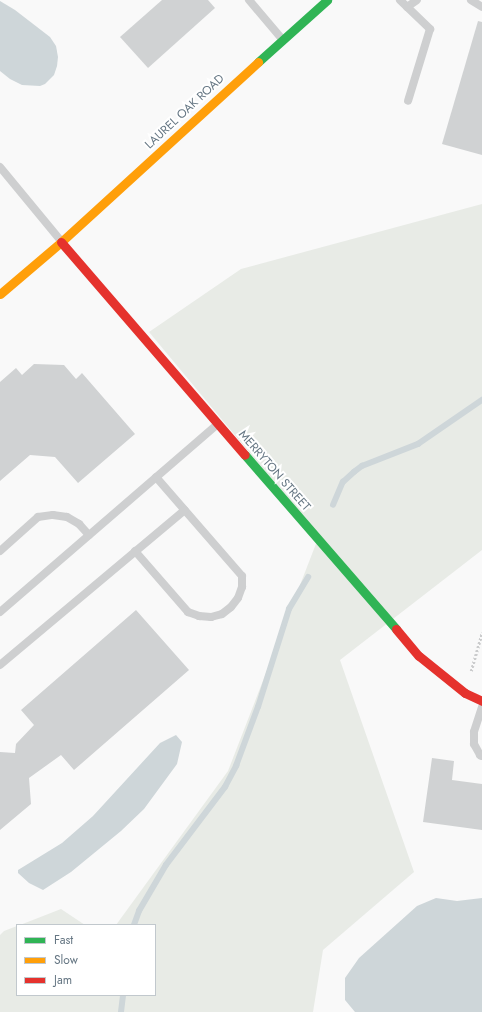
<!DOCTYPE html>
<html>
<head>
<meta charset="utf-8">
<style>
	body { margin:0 }
	#map { position:relative; width:482px; height:1012px; overflow:hidden; background:#f9f9f9; font-family:Jost,sans-serif }
	div>[style] { position:absolute }
	.green>* { inset:0; background:#e8ebe6 }
	.water>* { inset:0; background:#ced6d9 }
	.stream>* { height:5.5px; margin:-2.75px; padding:0 2.75px; transform-origin:2.75px; border-radius:2.75px; background:#ced6d9 }
	.building>* { inset:0; background:#d0d2d3 }
	.path>* { height:2.5px; margin-top:-1.25px; transform-origin:0; background:repeating-linear-gradient(90deg,#cbcccd 0 2px,transparent 0 4px) }
	.lane>* { height:8px; margin:-4px; padding:0 4px; transform-origin:4px; border-radius:4px; background:#cecfd0 }
	.fast>* { height:9px; margin:-4.5px; padding:0 4.5px; transform-origin:4.5px; border-radius:4.5px; background:#30b455 }
	.slow>* { height:9px; margin:-4.5px; padding:0 4.5px; transform-origin:4.5px; border-radius:4.5px; background:#ff9f0a }
	.jam>* { height:9px; margin:-4.5px; padding:0 4.5px; transform-origin:4.5px; border-radius:4.5px; background:#e5322d }
	span { translate:-50% -50%; white-space:nowrap; text-align:center; line-height:1.15; -webkit-text-stroke:4px #fff; paint-order:stroke }
	.street-label { font-size:12px; color:#657683 }
	.legend { position:absolute; left:16px; top:924px; width:140px; height:72px; box-sizing:border-box; background:#fff; border:1px solid #c1c8cd; margin:0; padding:5px 7px; list-style:none; font-size:12px; color:#657683 }
	.legend li { display:flex; align-items:center; gap:8px; height:20px }
	.legend b { width:20px; border:1px solid #c1c8cd }
</style>
</head>
<body>
<div id="map">
	<div class="green">
		<div style="clip-path:polygon(482px 204px,482px 550px,340px 660px,414px 872px,323px 950px,313px 1012px,0 1012px,0 935px,4px 931px,17px 926px,17px 995px,155px 995px,155px 925px,116px 925px,228px 771px,319px 536px,149px 332px,241px 269px)"></div>
		<div style="clip-path:polygon(61px 909px,85px 925px,20px 925px)"></div>
	</div>
	<div class="water">
		<div style="clip-path:polygon(0 1px,15px 10px,50px 37px,56px 46px,58px 57px,57px 66px,54px 75px,45px 84px,40px 86px,22px 85px,10px 79px,0 71px)"></div>
		<div style="clip-path:polygon(176px 735px,182px 742px,177px 764px,144px 809px,121px 831px,71px 872px,43px 890px,29px 883px,18px 873px,18px 870px,62px 843px,93px 816px,160px 743px)"></div>
		<div style="clip-path:polygon(436px 898px,457px 901px,482px 898px,482px 1012px,355px 1012px,345px 1000px,345px 978px,359px 958px,417px 906px)"></div>
	</div>
	<div class="stream">
		<div style="left:333px;top:505px;width:25px;rotate:-67deg"></div>
		<div style="left:343px;top:482px;width:15px;rotate:-42deg"></div>
		<div style="left:354px;top:472px;width:10px;rotate:-37deg"></div>
		<div style="left:362px;top:466px;width:60px;rotate:-21.4deg"></div>
		<div style="left:418px;top:444px;width:78px;rotate:-34.5deg"></div>
		<div style="left:134px;top:925px;width:15px;rotate:-70deg"></div>
		<div style="left:139px;top:911px;width:53px;rotate:-59.6deg"></div>
		<div style="left:166px;top:865px;width:98px;rotate:-52.9deg"></div>
		<div style="left:225px;top:787px;width:24px;rotate:-62deg"></div>
		<div style="left:236px;top:766px;width:63px;rotate:-69.6deg"></div>
		<div style="left:258px;top:707px;width:103px;rotate:-72.4deg"></div>
		<div style="left:289px;top:609px;width:37px;rotate:-59deg"></div>
		<div style="left:121px;top:1012px;width:17px;rotate:-83deg"></div>
	</div>
	<div class="building">
		<div style="clip-path:polygon(162px 0,208px 0,215px 8px,148px 68px,120px 37px)"></div>
		<div style="clip-path:polygon(478px 21px,482px 22px,482px 155px,442px 144px)"></div>
		<div style="clip-path:polygon(34px 364px,64px 365px,76px 379px,82px 373px,135px 434px,78px 483px,55px 457px,30px 455px,0 481px,0 382px,16px 368px,22px 375px)"></div>
		<div style="clip-path:polygon(136px 610px,189px 670px,74px 770px,61px 755px,29px 778px,31px 804px,0 830px,0 752px,15px 753px,16px 744px,34px 725px,21px 710px)"></div>
		<div style="clip-path:polygon(432px 758px,454px 761px,452px 780px,482px 784px,482px 830px,423px 822px)"></div>
	</div>
	<div class="path">
		<div style="left:471px;top:671px;width:40px;rotate:-74deg"></div>
	</div>
	<div class="lane">
		<div style="left:249px;top:0;width:51px;rotate:49.8deg"></div>
		<div style="left:400px;top:0;width:42px;rotate:44deg"></div>
		<div style="left:430px;top:29px;width:75px;rotate:107deg"></div>
		<div style="left:471px;top:0;width:13px;rotate:32deg"></div>
		<div style="left:407px;top:7px;width:12px;rotate:-35deg"></div>
		<div style="left:0;top:167px;width:96px;rotate:50.5deg"></div>
		<div style="left:0;top:551px;width:51px;rotate:-41.8deg"></div>
		<div style="left:38px;top:517px;width:15px;rotate:-8deg"></div>
		<div style="left:53px;top:515px;width:14px;rotate:8deg"></div>
		<div style="left:67px;top:517px;width:14px;rotate:30deg"></div>
		<div style="left:79px;top:524px;width:15px;rotate:48deg"></div>
		<div style="left:135px;top:551px;width:81px;rotate:49deg"></div>
		<div style="left:188px;top:612px;width:12px;rotate:20deg"></div>
		<div style="left:199px;top:616px;width:12px;rotate:5deg"></div>
		<div style="left:211px;top:617px;width:11px;rotate:-15deg"></div>
		<div style="left:222px;top:614px;width:11px;rotate:-38deg"></div>
		<div style="left:231px;top:607px;width:11px;rotate:-52deg"></div>
		<div style="left:238px;top:598px;width:12px;rotate:-70deg"></div>
		<div style="left:242px;top:587px;width:11px;rotate:-90deg"></div>
		<div style="left:242px;top:576px;width:131px;rotate:-131deg"></div>
		<div style="left:0;top:612px;width:288px;rotate:-40.8deg"></div>
		<div style="left:0;top:665px;width:241px;rotate:-40deg"></div>
		<div style="left:482px;top:707px;width:26px;rotate:108deg"></div>
		<div style="left:474px;top:732px;width:12px;rotate:90deg"></div>
		<div style="left:474px;top:744px;width:13px;rotate:61deg"></div>
		<div style="left:480px;top:755px;width:2px;rotate:27deg"></div>
	</div>
	<div class="fast">
		<div style="left:258px;top:62px;width:93px;rotate:-41.9deg"></div>
		<div style="left:245px;top:455px;width:230px;rotate:49deg"></div>
	</div>
	<div class="slow">
		<div style="left:0;top:294px;width:80px;rotate:-40.4deg"></div>
		<div style="left:61px;top:242px;width:267px;rotate:-42.4deg"></div>
	</div>
	<div class="jam">
		<div style="left:61px;top:242px;width:281px;rotate:49.2deg"></div>
		<div style="left:396px;top:629px;width:35px;rotate:50deg"></div>
		<div style="left:419px;top:656px;width:59px;rotate:38.8deg"></div>
		<div style="left:465px;top:693px;width:19px;rotate:25deg"></div>
	</div>
	<div class="street-label">
		<span style="left:185px;top:112px;rotate:-43deg">LAUREL OAK ROAD</span>
		<span style="left:274px;top:471px;rotate:49deg">MERRYTON STREET</span>
	</div>
	<ul class="legend">
	<li><b style="height:5px;background:#30b455"></b>Fast</li>
	<li><b style="height:5px;background:#ff9f0a"></b>Slow</li>
	<li><b style="height:5px;background:#e5322d"></b>Jam</li>
	</ul>
</div>
</body>
</html>
